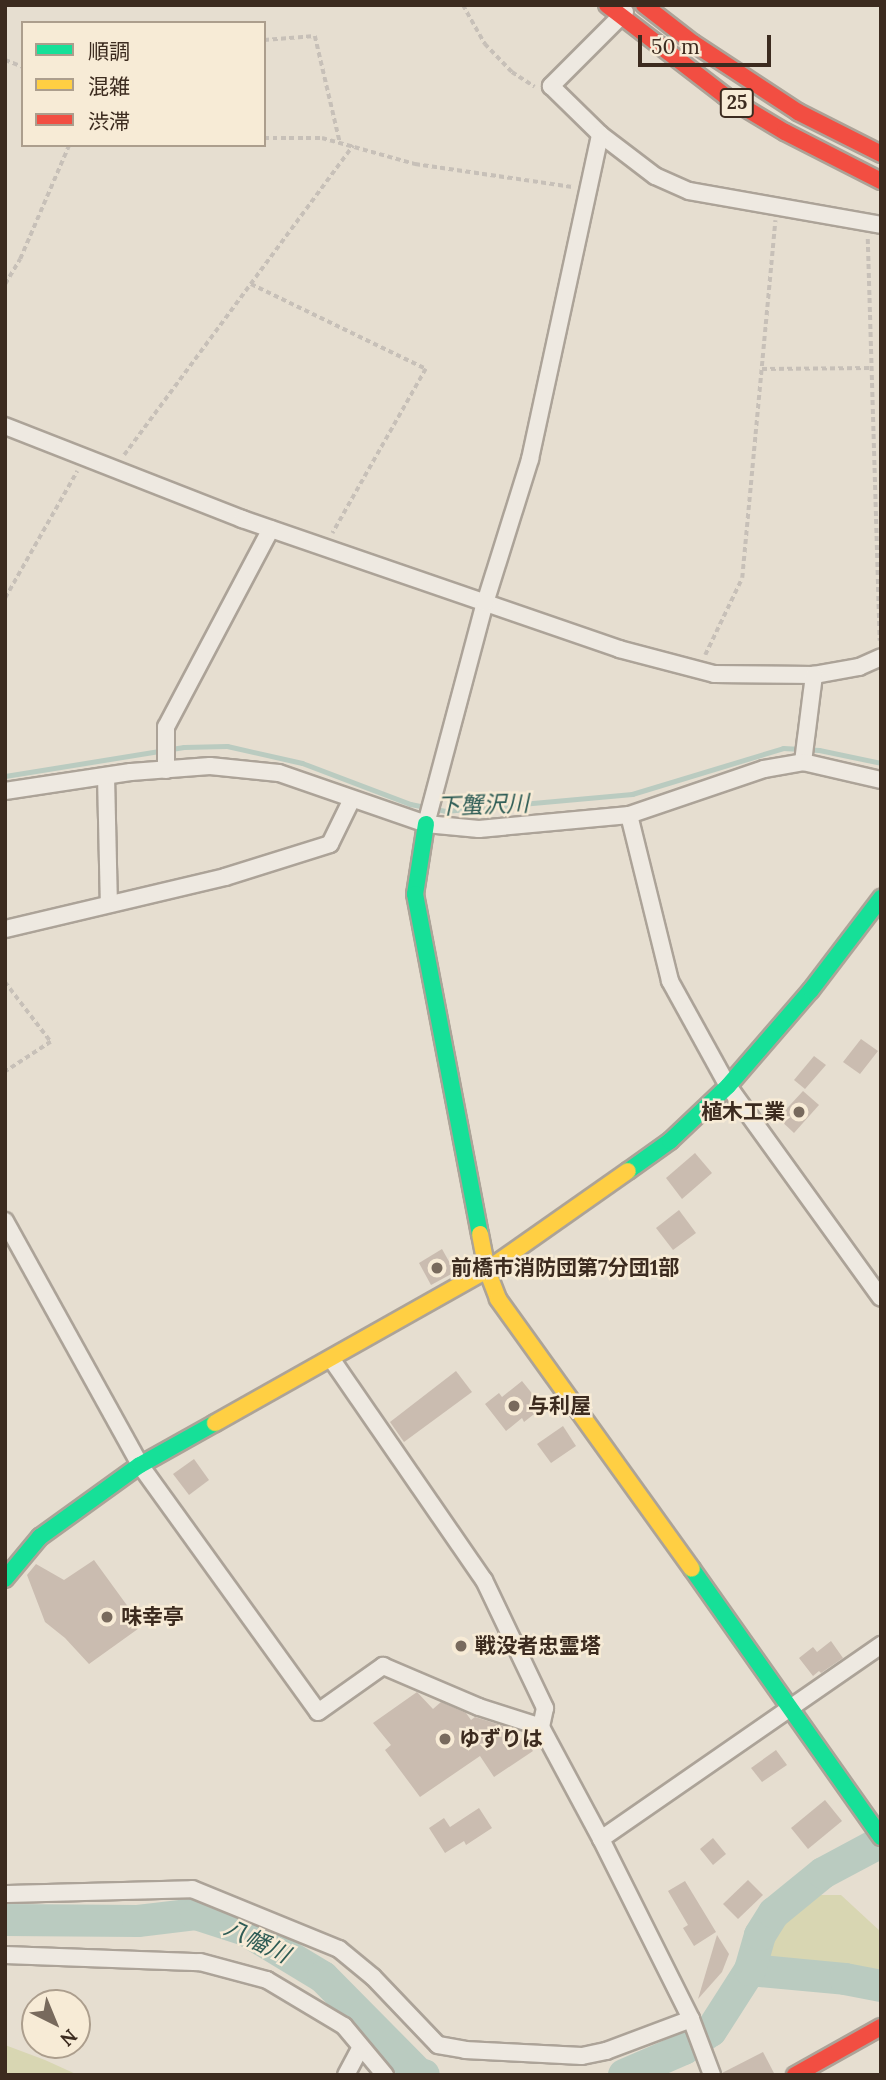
<!DOCTYPE html>
<html>
<head>
<meta charset="utf-8">
<style>
	body { margin:0 }
	#map { position:relative; width:886px; height:2080px; overflow:hidden; background:#e6ded0; font-family:Lora,"Noto Sans JP",serif }
	div>[style] { position:absolute }
	.green>* { inset:0; background:#d8d6b2 }
	.stream>* { height:5px; margin:-2.5px; padding:0 2.5px; transform-origin:2.5px; border-radius:2.5px; background:#bacbc0 }
	.river>* { height:32px; margin:-16px; padding:0 16px; transform-origin:16px; border-radius:16px; background:#bacbc0 }
	.building>* { inset:0; background:#cabcb0 }
	.path>* { height:3.5px; margin-top:-1.75px; transform-origin:0; background:repeating-linear-gradient(90deg,#c7c0b8 0 5px,transparent 0 8.5px) }
	.roads { filter:drop-shadow(2px 0 #aca398) drop-shadow(-2px 0 #aca398) drop-shadow(0 2px #aca398) drop-shadow(0 -2px #aca398) }
	.street>* { height:16px; margin:-8px; padding:0 8px; transform-origin:8px; border-radius:8px; background:#eee9e1 }
	.fast>* { height:16px; margin:-8px; padding:0 8px; transform-origin:8px; border-radius:8px; background:#16e098 }
	.slow>* { height:16px; margin:-8px; padding:0 8px; transform-origin:8px; border-radius:8px; background:#ffcf43 }
	.jam>* { height:16px; margin:-8px; padding:0 8px; transform-origin:8px; border-radius:8px; background:#f24e42 }
	.dots>* { width:19px; height:19px; translate:-50% -50%; box-sizing:border-box; border:4px solid #f7ebd6; border-radius:50% }
	span { translate:-50% -50%; white-space:nowrap; text-align:center; line-height:1.15; -webkit-text-stroke:5px #f7ebd6; paint-order:stroke }
	.shield-label span { padding:2px 5px; background:#f7ebd6; border:2px solid; border-radius:5px; -webkit-text-stroke-width:0 }
	.shield-label { font-size:19px; color:#3c2b1f; font-weight:700 }
	.poi-label { font-size:21px; color:#3c2b1f; font-weight:700 }
	.right { translate:-100% -50%; text-align:right }
	.left { translate:0 -50%; text-align:left }
	.water-label { font-size:23px; color:#2e5c55; font-style:italic }
	.frame { position:absolute; inset:0; border:7px solid #3c2b1f; pointer-events:none }
	.legend { position:absolute; left:21px; top:21px; width:245px; height:126px; box-sizing:border-box; background:#f7ebd6; border:2px solid #ac9e8d; margin:0; padding:9px 12px; list-style:none; font-size:21px; color:#3c2b1f }
	.legend li { display:flex; align-items:center; gap:14px; height:35px }
	.legend b { width:35px; border:2px solid #ac9e8d }
	.north { position:absolute; left:21px; top:1989px; width:70px; height:70px; box-sizing:border-box; background:#f7ebd6; border:2px solid #ac9e8d; border-radius:50%; rotate:137deg; font-size:19px; font-weight:700; line-height:28px; text-align:center; color:#3c2b1f }
	.north::after { content:''; display:block; margin:auto; width:24px; height:32px; background:#786a5d; clip-path:polygon(50% 0,100% 100%,50% 72%,0 100%) }
	.scale { position:absolute; left:638px; top:35px; width:133px; height:32px; box-sizing:border-box; border:4px solid #3c2b1f; border-top:0; padding-left:9px; font-size:21px; line-height:24px; white-space:nowrap; color:#3c2b1f; -webkit-text-stroke:5px #f7ebd6; paint-order:stroke }
</style>
</head>
<body>
<div id="map">
	<div class="green">
		<div style="clip-path:polygon(807px 1895px,841px 1895px,881px 1932px,881px 1976px,762px 1964px,776px 1926px)"></div>
		<div style="clip-path:polygon(5px 2045px,45px 2060px,78px 2075px,5px 2075px)"></div>
	</div>
	<div class="stream">
		<div style="left:5px;top:776px;width:181px;rotate:-9.2deg"></div>
		<div style="left:184px;top:747px;width:43px;rotate:-1.3deg"></div>
		<div style="left:227px;top:746px;width:77px;rotate:12.8deg"></div>
		<div style="left:302px;top:763px;width:116px;rotate:20.8deg"></div>
		<div style="left:410px;top:804px;width:36px;rotate:11deg"></div>
		<div style="left:445px;top:811px;width:188px;rotate:-5.2deg"></div>
		<div style="left:632px;top:794px;width:158px;rotate:-16.9deg"></div>
		<div style="left:783px;top:748px;width:36px;rotate:3deg"></div>
		<div style="left:819px;top:750px;width:63px;rotate:11.8deg"></div>
	</div>
	<div class="river">
		<div style="left:5px;top:1920px;width:133px;rotate:0.4deg"></div>
		<div style="left:138px;top:1921px;width:58px;rotate:-6.9deg"></div>
		<div style="left:196px;top:1914px;width:52px;rotate:18.1deg"></div>
		<div style="left:245px;top:1930px;width:91px;rotate:31.1deg"></div>
		<div style="left:323px;top:1977px;width:136px;rotate:45.3deg"></div>
		<div style="left:419px;top:2074px;width:5px;rotate:11deg"></div>
		<div style="left:750px;top:1970px;width:95px;rotate:5.4deg"></div>
		<div style="left:845px;top:1979px;width:37px;rotate:11deg"></div>
		<div style="left:624px;top:2075px;width:65px;rotate:-23.4deg"></div>
		<div style="left:684px;top:2049px;width:32px;rotate:-34deg"></div>
		<div style="left:711px;top:2031px;width:72px;rotate:-57.4deg"></div>
		<div style="left:750px;top:1970px;width:36px;rotate:-74deg"></div>
		<div style="left:760px;top:1935px;width:26px;rotate:-58deg"></div>
		<div style="left:774px;top:1913px;width:63px;rotate:-39.2deg"></div>
		<div style="left:823px;top:1873px;width:66px;rotate:-28.1deg"></div>
	</div>
	<div class="building">
		<div style="clip-path:polygon(861px 1039px,878px 1051px,860px 1074px,843px 1062px)"></div>
		<div style="clip-path:polygon(814px 1056px,826px 1065px,805px 1089px,794px 1080px)"></div>
		<div style="clip-path:polygon(803px 1091px,819px 1105px,794px 1133px,778px 1118px)"></div>
		<div style="clip-path:polygon(695px 1153px,712px 1173px,682px 1199px,666px 1178px)"></div>
		<div style="clip-path:polygon(679px 1210px,696px 1233px,673px 1250px,656px 1228px)"></div>
		<div style="clip-path:polygon(442px 1249px,455px 1272px,431px 1285px,419px 1263px)"></div>
		<div style="clip-path:polygon(456px 1371px,472px 1392px,404px 1442px,390px 1422px)"></div>
		<div style="clip-path:polygon(522px 1381px,543px 1407px,524px 1422px,522px 1418px,506px 1431px,485px 1404px,499px 1393px,502px 1397px)"></div>
		<div style="clip-path:polygon(563px 1426px,576px 1446px,551px 1463px,537px 1444px)"></div>
		<div style="clip-path:polygon(194px 1459px,209px 1480px,189px 1495px,173px 1474px)"></div>
		<div style="clip-path:polygon(94px 1560px,142px 1626px,89px 1664px,65px 1638px,45px 1622px,27px 1575px,36px 1564px,64px 1580px)"></div>
		<div style="clip-path:polygon(831px 1641px,843px 1658px,821px 1673px,819px 1671px,813px 1676px,799px 1658px,813px 1647px,817px 1652px)"></div>
		<div style="clip-path:polygon(417px 1692px,433px 1709px,441px 1702px,466px 1713px,471px 1720px,475px 1717px,510px 1728px,519px 1740px,523px 1737px,533px 1751px,494px 1777px,480px 1756px,420px 1797px,385px 1750px,391px 1745px,373px 1723px)"></div>
		<div style="clip-path:polygon(776px 1750px,787px 1765px,762px 1782px,751px 1768px)"></div>
		<div style="clip-path:polygon(825px 1800px,842px 1821px,808px 1849px,791px 1828px)"></div>
		<div style="clip-path:polygon(479px 1808px,492px 1828px,466px 1845px,464px 1841px,445px 1853px,429px 1828px,444px 1818px,450px 1827px)"></div>
		<div style="clip-path:polygon(713px 1838px,726px 1854px,713px 1865px,700px 1849px)"></div>
		<div style="clip-path:polygon(748px 1880px,763px 1895px,738px 1919px,723px 1904px)"></div>
		<div style="clip-path:polygon(685px 1881px,716px 1932px,694px 1946px,683px 1928px,688px 1925px,668px 1891px)"></div>
		<div style="clip-path:polygon(717px 1935px,729px 1954px,722px 1972px,698px 1999px)"></div>
		<div style="clip-path:polygon(763px 2052px,775px 2075px,722px 2075px,722px 2073px)"></div>
	</div>
	<div class="path">
		<div style="left:463px;top:5px;width:45px;rotate:60.6deg"></div>
		<div style="left:485px;top:44px;width:39px;rotate:46deg"></div>
		<div style="left:512px;top:72px;width:27px;rotate:33deg"></div>
		<div style="left:264px;top:40px;width:51px;rotate:-4.5deg"></div>
		<div style="left:315px;top:36px;width:110px;rotate:76.8deg"></div>
		<div style="left:5px;top:60px;width:19px;rotate:21deg"></div>
		<div style="left:264px;top:138px;width:58px"></div>
		<div style="left:322px;top:138px;width:97px;rotate:15.6deg"></div>
		<div style="left:415px;top:164px;width:159px;rotate:8.3deg"></div>
		<div style="left:868px;top:239px;width:402px;rotate:88.3deg"></div>
		<div style="left:5px;top:284px;width:29px;rotate:-59deg"></div>
		<div style="left:20px;top:259px;width:124px;rotate:-66.7deg"></div>
		<div style="left:251px;top:284px;width:195px;rotate:25.9deg"></div>
		<div style="left:426px;top:369px;width:189px;rotate:119.6deg"></div>
		<div style="left:762px;top:369px;width:110px;rotate:-0.5deg"></div>
		<div style="left:124px;top:455px;width:385px;rotate:-53.5deg"></div>
		<div style="left:5px;top:598px;width:146px;rotate:-60.4deg"></div>
		<div style="left:705px;top:655px;width:85px;rotate:-64.3deg"></div>
		<div style="left:742px;top:578px;width:359px;rotate:-84.7deg"></div>
		<div style="left:5px;top:982px;width:76px;rotate:52.5deg"></div>
		<div style="left:51px;top:1042px;width:55px;rotate:146.9deg"></div>
	</div>
	<div class="roads">
		<div class="street">
			<div style="left:625px;top:12px;width:105px;rotate:135deg"></div>
			<div style="left:551px;top:86px;width:69px;rotate:44.4deg"></div>
			<div style="left:600px;top:134px;width:69px;rotate:37.4deg"></div>
			<div style="left:655px;top:176px;width:37px;rotate:24deg"></div>
			<div style="left:689px;top:191px;width:195px;rotate:10deg"></div>
			<div style="left:5px;top:426px;width:255px;rotate:21.4deg"></div>
			<div style="left:242px;top:519px;width:399px;rotate:19deg"></div>
			<div style="left:619px;top:649px;width:98px;rotate:14.7deg"></div>
			<div style="left:714px;top:674px;width:100px;rotate:0.6deg"></div>
			<div style="left:814px;top:675px;width:46px;rotate:-10.1deg"></div>
			<div style="left:859px;top:667px;width:24px;rotate:-24deg"></div>
			<div style="left:803px;top:762px;width:88px;rotate:-82.8deg"></div>
			<div style="left:166px;top:770px;width:43px;rotate:-90deg"></div>
			<div style="left:166px;top:727px;width:224px;rotate:-62.1deg"></div>
			<div style="left:106px;top:776px;width:128px;rotate:88.7deg"></div>
			<div style="left:5px;top:791px;width:127px;rotate:-8.6deg"></div>
			<div style="left:131px;top:772px;width:79px;rotate:-4.3deg"></div>
			<div style="left:210px;top:766px;width:69px;rotate:5.8deg"></div>
			<div style="left:279px;top:773px;width:156px;rotate:19.1deg"></div>
			<div style="left:426px;top:824px;width:53px;rotate:5.4deg"></div>
			<div style="left:479px;top:829px;width:151px;rotate:-5.3deg"></div>
			<div style="left:629px;top:815px;width:143px;rotate:-18.8deg"></div>
			<div style="left:764px;top:769px;width:40px;rotate:-10deg"></div>
			<div style="left:803px;top:762px;width:80px;rotate:13deg"></div>
			<div style="left:629px;top:815px;width:171px;rotate:76.1deg"></div>
			<div style="left:670px;top:981px;width:120px;rotate:61.1deg"></div>
			<div style="left:728px;top:1086px;width:261px;rotate:54.2deg"></div>
			<div style="left:426px;top:824px;width:229px;rotate:-75.1deg"></div>
			<div style="left:485px;top:603px;width:151px;rotate:-72.6deg"></div>
			<div style="left:530px;top:459px;width:332px;rotate:-77.8deg"></div>
			<div style="left:5px;top:929px;width:226px;rotate:-13.3deg"></div>
			<div style="left:225px;top:877px;width:110px;rotate:-17.4deg"></div>
			<div style="left:330px;top:844px;width:50px;rotate:-63.9deg"></div>
			<div style="left:5px;top:1221px;width:279px;rotate:61deg"></div>
			<div style="left:140px;top:1465px;width:304px;rotate:54.2deg"></div>
			<div style="left:318px;top:1712px;width:80px;rotate:-35.3deg"></div>
			<div style="left:383px;top:1666px;width:104px;rotate:23.1deg"></div>
			<div style="left:479px;top:1707px;width:65px;rotate:17.9deg"></div>
			<div style="left:332px;top:1360px;width:267px;rotate:55.4deg"></div>
			<div style="left:484px;top:1580px;width:142px;rotate:64.5deg"></div>
			<div style="left:545px;top:1708px;width:19px;rotate:102deg"></div>
			<div style="left:541px;top:1727px;width:127px;rotate:61.8deg"></div>
			<div style="left:601px;top:1839px;width:201px;rotate:63.4deg"></div>
			<div style="left:691px;top:2019px;width:60px;rotate:69.4deg"></div>
			<div style="left:601px;top:1839px;width:341px;rotate:-34.7deg"></div>
			<div style="left:5px;top:1894px;width:187px;rotate:-1.5deg"></div>
			<div style="left:192px;top:1889px;width:159px;rotate:22.2deg"></div>
			<div style="left:339px;top:1949px;width:44px;rotate:39.5deg"></div>
			<div style="left:373px;top:1977px;width:94px;rotate:46.3deg"></div>
			<div style="left:438px;top:2045px;width:27px;rotate:10deg"></div>
			<div style="left:465px;top:2050px;width:117px;rotate:2.9deg"></div>
			<div style="left:582px;top:2056px;width:25px;rotate:-12deg"></div>
			<div style="left:606px;top:2051px;width:91px;rotate:-20.6deg"></div>
			<div style="left:5px;top:1955px;width:195px;rotate:2.1deg"></div>
			<div style="left:200px;top:1962px;width:69px;rotate:15deg"></div>
			<div style="left:267px;top:1980px;width:90px;rotate:30.9deg"></div>
			<div style="left:344px;top:2026px;width:64px;rotate:50.1deg"></div>
			<div style="left:346px;top:2075px;width:30px;rotate:-62deg"></div>
		</div>
		<div class="fast">
			<div style="left:426px;top:824px;width:71px;rotate:98.9deg"></div>
			<div style="left:415px;top:894px;width:346px;rotate:79.2deg"></div>
			<div style="left:628px;top:1171px;width:52px;rotate:-35.5deg"></div>
			<div style="left:670px;top:1141px;width:80px;rotate:-43.5deg"></div>
			<div style="left:728px;top:1086px;width:127px;rotate:-49.2deg"></div>
			<div style="left:811px;top:990px;width:116px;rotate:-52.7deg"></div>
			<div style="left:692px;top:1569px;width:328px;rotate:54.8deg"></div>
			<div style="left:5px;top:1579px;width:55px;rotate:-50.2deg"></div>
			<div style="left:40px;top:1537px;width:123px;rotate:-35.8deg"></div>
			<div style="left:140px;top:1465px;width:86px;rotate:-29.2deg"></div>
		</div>
		<div class="slow">
			<div style="left:480px;top:1234px;width:37px;rotate:79deg"></div>
			<div style="left:487px;top:1270px;width:31px;rotate:69deg"></div>
			<div style="left:498px;top:1299px;width:332px;rotate:54.3deg"></div>
			<div style="left:215px;top:1423px;width:312px;rotate:-29.4deg"></div>
			<div style="left:487px;top:1270px;width:172px;rotate:-35.1deg"></div>
		</div>
		<div class="jam">
			<div style="left:607px;top:5px;width:149px;rotate:37.6deg"></div>
			<div style="left:725px;top:96px;width:70px;rotate:31deg"></div>
			<div style="left:785px;top:132px;width:108px;rotate:27deg"></div>
			<div style="left:644px;top:5px;width:62px;rotate:37.8deg"></div>
			<div style="left:693px;top:43px;width:126px;rotate:33.3deg"></div>
			<div style="left:798px;top:112px;width:93px;rotate:26.8deg"></div>
			<div style="left:795px;top:2075px;width:98px;rotate:-29.2deg"></div>
		</div>
	</div>
	<div class="dots">
		<div style="left:799px;top:1112px;background:#786a5d"></div>
		<div style="left:437px;top:1268px;background:#786a5d"></div>
		<div style="left:514px;top:1406px;background:#786a5d"></div>
		<div style="left:107px;top:1617px;background:#786a5d"></div>
		<div style="left:461px;top:1646px;background:#786a5d"></div>
		<div style="left:445px;top:1739px;background:#786a5d"></div>
	</div>
	<div class="shield-label">
		<span style="left:737px;top:103px">25</span>
	</div>
	<div class="poi-label">
		<span class="right" style="left:785px;top:1112px">植木工業</span>
		<span class="left" style="left:451px;top:1268px">前橋市消防団第7分団1部</span>
		<span class="left" style="left:528px;top:1406px">与利屋</span>
		<span class="left" style="left:121px;top:1617px">味幸亭</span>
		<span class="left" style="left:475px;top:1646px">戦没者忠霊塔</span>
		<span class="left" style="left:459px;top:1739px">ゆずりは</span>
	</div>
	<div class="water-label">
		<span style="left:483px;top:805px;rotate:-2deg">下蟹沢川</span>
		<span style="left:257px;top:1941px;rotate:26deg">八幡川</span>
	</div>
	<div class="frame"></div>
	<ul class="legend">
	<li><b style="height:9px;background:#16e098"></b>順調</li>
	<li><b style="height:9px;background:#ffcf43"></b>混雑</li>
	<li><b style="height:9px;background:#f24e42"></b>渋滞</li>
	</ul>
	<div class="north">N</div>
	<div class="scale">50 m</div>
</div>
</body>
</html>
